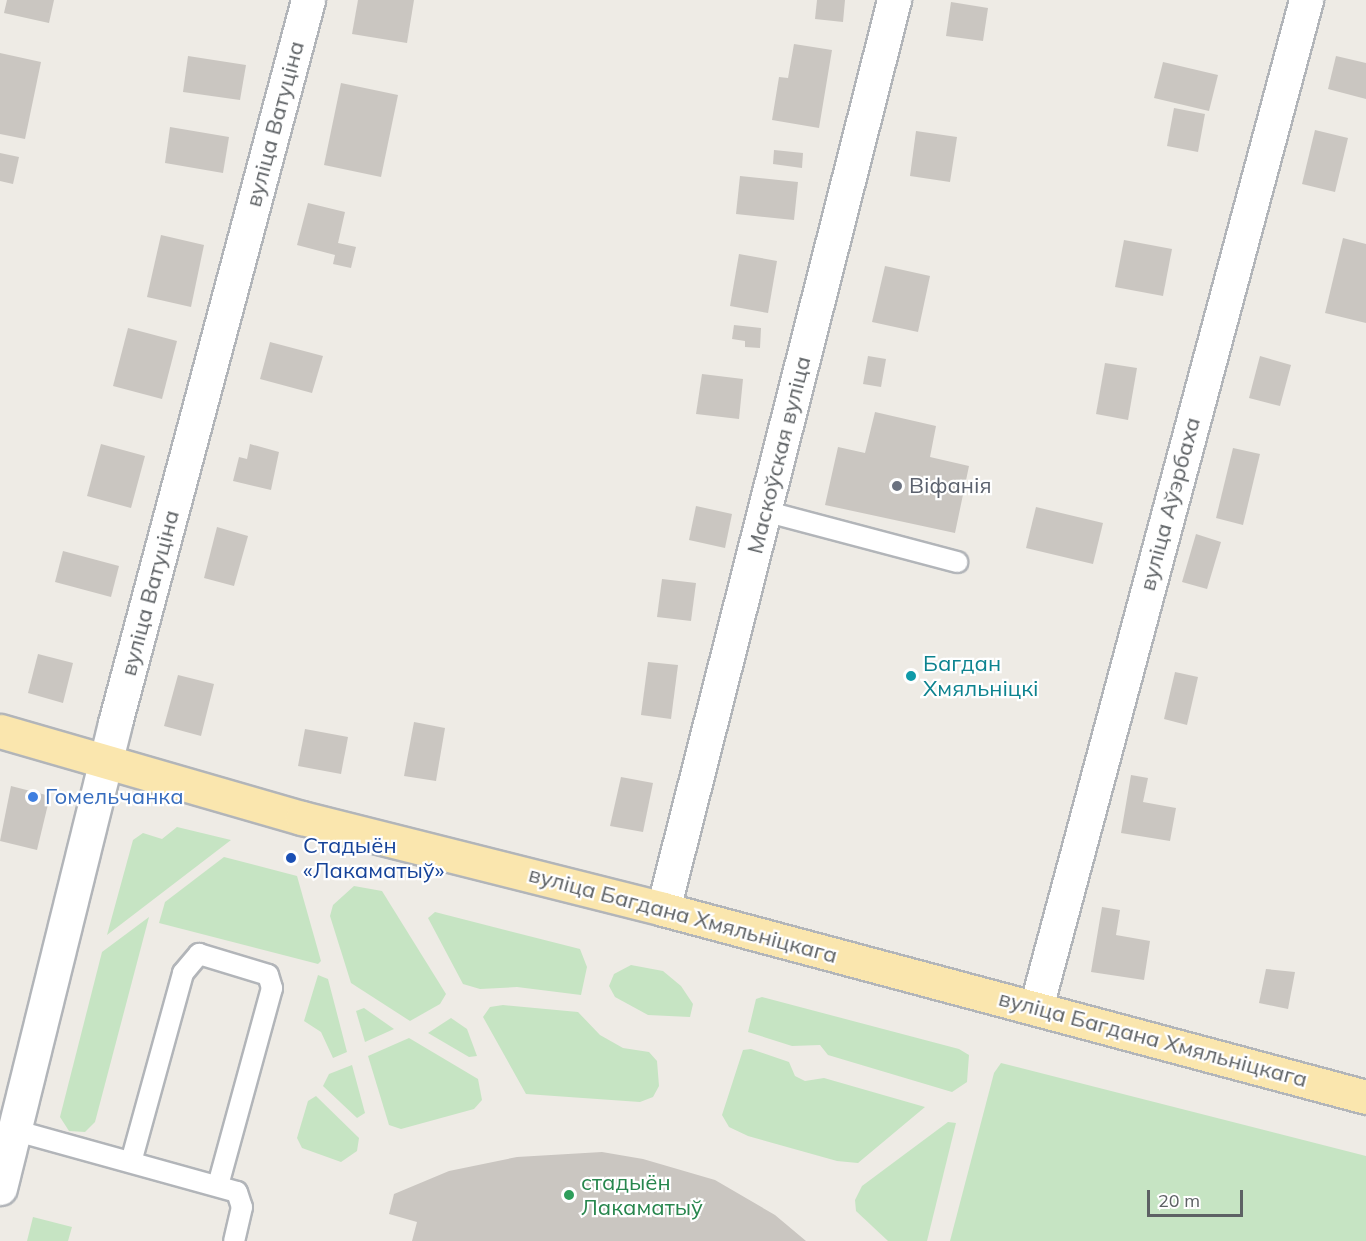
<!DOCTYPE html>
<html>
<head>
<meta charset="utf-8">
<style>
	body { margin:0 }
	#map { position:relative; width:1366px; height:1241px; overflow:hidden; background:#eeebe5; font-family:Mulish,sans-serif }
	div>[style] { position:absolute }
	.green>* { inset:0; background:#c6e4c3 }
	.building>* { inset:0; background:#cac6c1 }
	.roads { filter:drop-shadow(2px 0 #b2b5b9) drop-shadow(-2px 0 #b2b5b9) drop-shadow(0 2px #b2b5b9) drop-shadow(0 -2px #b2b5b9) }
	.service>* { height:20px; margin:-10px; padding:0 10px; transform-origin:10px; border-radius:10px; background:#fff }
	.minor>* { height:33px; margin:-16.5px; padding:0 16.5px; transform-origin:16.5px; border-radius:16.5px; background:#fff }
	.tertiary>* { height:33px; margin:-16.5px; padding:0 16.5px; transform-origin:16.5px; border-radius:16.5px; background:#fff }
	.primary>* { height:33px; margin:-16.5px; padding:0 16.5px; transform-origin:16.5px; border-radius:16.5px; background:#fae6ae }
	.dots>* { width:16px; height:16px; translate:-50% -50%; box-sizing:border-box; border:3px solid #fff; border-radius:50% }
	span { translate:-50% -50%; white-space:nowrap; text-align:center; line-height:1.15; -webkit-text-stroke:4.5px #fff; paint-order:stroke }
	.street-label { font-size:22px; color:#5d6164 }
	.worship-label { font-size:22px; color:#5b616d }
	.left { translate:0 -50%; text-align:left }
	.culture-label { font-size:22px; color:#0d838f }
	.shop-label { font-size:22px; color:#366cbe }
	.transit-label { font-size:22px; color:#164399 }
	.leisure-label { font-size:22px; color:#27864d }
	.scale { position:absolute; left:1147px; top:1190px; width:96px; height:27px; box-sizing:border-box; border:3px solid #5d6164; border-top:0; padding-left:8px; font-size:18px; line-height:21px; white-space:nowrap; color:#5d6164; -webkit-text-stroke:4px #fff; paint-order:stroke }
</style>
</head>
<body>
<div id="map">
	<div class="green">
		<div style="clip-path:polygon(177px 827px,231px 840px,107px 935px,133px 840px,143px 833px,162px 839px)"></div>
		<div style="clip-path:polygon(224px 857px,297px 876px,321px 961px,318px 964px,159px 923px,165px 902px)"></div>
		<div style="clip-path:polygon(354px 886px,382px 891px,446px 994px,440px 1004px,410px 1021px,351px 983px,330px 916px,333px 905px)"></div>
		<div style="clip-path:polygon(435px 912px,580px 949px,587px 967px,581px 995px,517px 987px,480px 989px,463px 984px,428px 918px)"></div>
		<div style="clip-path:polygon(149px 917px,95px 1122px,85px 1132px,69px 1131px,60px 1117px,102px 952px)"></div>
		<div style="clip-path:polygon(631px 965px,663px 971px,681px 986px,693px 1004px,690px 1017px,648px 1015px,615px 997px,609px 986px,614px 974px)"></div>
		<div style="clip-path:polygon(318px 975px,328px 979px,347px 1052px,333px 1058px,321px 1032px,304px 1021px)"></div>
		<div style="clip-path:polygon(762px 997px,959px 1049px,969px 1055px,967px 1082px,952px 1092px,828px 1055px,820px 1045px,792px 1046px,748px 1032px,756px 999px)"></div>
		<div style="clip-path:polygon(503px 1005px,578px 1012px,600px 1035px,623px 1048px,649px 1052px,657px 1061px,659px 1086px,653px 1097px,640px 1102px,526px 1094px,483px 1017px,490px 1007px)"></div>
		<div style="clip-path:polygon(364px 1008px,394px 1029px,365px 1042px,356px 1011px)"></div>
		<div style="clip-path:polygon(451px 1018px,467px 1029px,477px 1056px,469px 1057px,428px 1033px)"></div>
		<div style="clip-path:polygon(409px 1038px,478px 1079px,482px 1100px,474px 1109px,401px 1129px,389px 1125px,368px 1056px)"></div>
		<div style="clip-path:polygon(751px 1049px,789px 1062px,795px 1076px,805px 1081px,824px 1078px,925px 1107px,858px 1163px,837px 1161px,748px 1136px,729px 1127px,722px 1115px,743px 1050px)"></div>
		<div style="clip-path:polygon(1001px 1063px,1366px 1156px,1366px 1241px,950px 1241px,994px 1073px)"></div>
		<div style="clip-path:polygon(352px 1065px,365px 1113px,357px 1118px,323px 1086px,329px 1074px)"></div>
		<div style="clip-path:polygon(316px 1096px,359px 1138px,357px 1151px,341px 1162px,302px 1148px,297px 1138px,308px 1101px)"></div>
		<div style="clip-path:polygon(948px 1122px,956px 1123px,927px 1241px,888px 1241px,856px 1211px,855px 1200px,862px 1186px)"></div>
		<div style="clip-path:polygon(33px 1217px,72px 1227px,68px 1241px,27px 1241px)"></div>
	</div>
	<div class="building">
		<div style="clip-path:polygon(7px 0,54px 0,49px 23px,4px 13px)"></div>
		<div style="clip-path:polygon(358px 0,414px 0,407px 43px,352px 34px)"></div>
		<div style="clip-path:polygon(817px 0,845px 0,843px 22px,815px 19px)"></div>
		<div style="clip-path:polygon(951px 2px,988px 8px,983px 41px,946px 36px)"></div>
		<div style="clip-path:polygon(794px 44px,832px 50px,819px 128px,772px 120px,779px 77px,788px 78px)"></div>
		<div style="clip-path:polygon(0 53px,41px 62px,25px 139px,0 134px)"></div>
		<div style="clip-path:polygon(188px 56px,246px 65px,240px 100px,183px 92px)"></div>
		<div style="clip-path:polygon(1336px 56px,1366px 63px,1366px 99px,1328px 89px)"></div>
		<div style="clip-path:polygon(1163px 62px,1218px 75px,1209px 111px,1154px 98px)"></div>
		<div style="clip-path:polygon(341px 83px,398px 95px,381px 177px,324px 165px)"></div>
		<div style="clip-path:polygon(1174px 108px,1205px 114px,1198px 152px,1167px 146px)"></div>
		<div style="clip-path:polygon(170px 127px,229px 137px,223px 173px,165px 163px)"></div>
		<div style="clip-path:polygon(1315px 130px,1348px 138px,1335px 192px,1302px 184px)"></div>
		<div style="clip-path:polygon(916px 131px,957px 137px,950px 182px,910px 176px)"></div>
		<div style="clip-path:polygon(774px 150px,803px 153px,802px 168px,773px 164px)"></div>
		<div style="clip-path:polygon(0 153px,19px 157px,13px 184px,0 181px)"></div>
		<div style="clip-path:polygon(740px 176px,798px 182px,794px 220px,736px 214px)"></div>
		<div style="clip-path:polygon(308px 203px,345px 212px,338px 243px,356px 247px,351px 268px,333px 264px,335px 255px,297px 245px)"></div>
		<div style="clip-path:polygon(161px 235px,204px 245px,191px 307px,147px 297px)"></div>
		<div style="clip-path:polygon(1343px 238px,1366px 244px,1366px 323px,1325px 313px)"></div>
		<div style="clip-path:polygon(1124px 240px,1172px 249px,1163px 296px,1115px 287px)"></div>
		<div style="clip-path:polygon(739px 254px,777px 261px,768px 313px,730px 306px)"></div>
		<div style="clip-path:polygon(885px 266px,930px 276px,918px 332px,872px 322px)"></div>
		<div style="clip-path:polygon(734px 325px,761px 328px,760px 348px,745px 347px,745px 341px,732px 339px)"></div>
		<div style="clip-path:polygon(128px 328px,177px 341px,162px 399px,113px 386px)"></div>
		<div style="clip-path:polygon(270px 342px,323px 356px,312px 393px,260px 379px)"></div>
		<div style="clip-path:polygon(868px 356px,886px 359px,881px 387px,863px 384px)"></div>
		<div style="clip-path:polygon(1260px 356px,1291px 365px,1280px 406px,1249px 398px)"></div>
		<div style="clip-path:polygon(1105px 363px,1137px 368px,1128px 420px,1096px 414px)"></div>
		<div style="clip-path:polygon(702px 374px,743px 379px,739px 419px,696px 414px)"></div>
		<div style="clip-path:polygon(875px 412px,936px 426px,930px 457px,969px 466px,955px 533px,825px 505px,838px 447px,865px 453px)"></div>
		<div style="clip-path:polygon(101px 444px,145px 456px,131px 508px,87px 496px)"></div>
		<div style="clip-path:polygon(250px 444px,279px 452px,271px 490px,233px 481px,239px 457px,247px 459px)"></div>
		<div style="clip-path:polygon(1233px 448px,1260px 454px,1243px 525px,1216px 518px)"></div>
		<div style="clip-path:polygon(696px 506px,732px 514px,725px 548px,689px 540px)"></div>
		<div style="clip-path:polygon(1036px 507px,1103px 523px,1093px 564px,1026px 548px)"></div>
		<div style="clip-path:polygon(217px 527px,248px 536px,234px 586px,204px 578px)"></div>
		<div style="clip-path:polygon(1196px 534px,1221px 542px,1207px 589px,1182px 582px)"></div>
		<div style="clip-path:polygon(63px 551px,119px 566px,111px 597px,55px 582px)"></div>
		<div style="clip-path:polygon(662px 579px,696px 583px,691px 621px,657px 617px)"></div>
		<div style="clip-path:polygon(38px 654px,73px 663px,63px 703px,28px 693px)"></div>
		<div style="clip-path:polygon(648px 662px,678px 665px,671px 719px,641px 715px)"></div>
		<div style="clip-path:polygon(1175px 672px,1198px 677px,1187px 725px,1164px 719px)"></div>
		<div style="clip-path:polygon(178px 675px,214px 684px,201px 736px,164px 726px)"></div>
		<div style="clip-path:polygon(414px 722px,445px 728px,436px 781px,404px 776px)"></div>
		<div style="clip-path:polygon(305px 729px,348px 737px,341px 774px,298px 766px)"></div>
		<div style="clip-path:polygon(1131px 775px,1148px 778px,1143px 802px,1176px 808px,1170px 841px,1121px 833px)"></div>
		<div style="clip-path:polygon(621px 777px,653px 783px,643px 832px,610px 826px)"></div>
		<div style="clip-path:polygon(11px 786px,50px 796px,37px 850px,0 841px)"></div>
		<div style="clip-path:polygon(1102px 907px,1120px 910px,1116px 935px,1150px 941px,1144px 980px,1091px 972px)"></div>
		<div style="clip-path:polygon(1266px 969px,1295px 972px,1288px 1009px,1259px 1003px)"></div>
		<div style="clip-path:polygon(602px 1152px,643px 1159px,715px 1180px,775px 1215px,806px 1241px,412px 1241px,417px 1222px,389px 1214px,394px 1194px,449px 1171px,517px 1157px)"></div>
	</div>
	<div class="roads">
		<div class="service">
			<div style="left:764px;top:511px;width:200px;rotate:14.8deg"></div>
			<div style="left:17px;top:1131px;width:228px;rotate:15.5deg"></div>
			<div style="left:237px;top:1192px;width:16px;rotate:72deg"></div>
			<div style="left:242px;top:1207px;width:35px;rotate:103deg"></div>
			<div style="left:131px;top:1162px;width:196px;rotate:-74.6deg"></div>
			<div style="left:183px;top:973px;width:25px;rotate:-50deg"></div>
			<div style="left:199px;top:954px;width:72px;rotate:16.9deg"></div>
			<div style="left:268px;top:975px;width:14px;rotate:73deg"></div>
			<div style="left:272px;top:988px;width:205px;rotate:105.3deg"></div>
		</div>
		<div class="minor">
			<div style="left:1036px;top:1007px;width:1043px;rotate:-74.99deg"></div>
			<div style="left:0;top:1188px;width:479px;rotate:-76.1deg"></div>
			<div style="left:115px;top:723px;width:748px;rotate:-75.05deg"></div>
		</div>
		<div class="tertiary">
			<div style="left:663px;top:909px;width:938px;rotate:-75.74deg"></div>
		</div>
		<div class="primary">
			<div style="left:0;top:731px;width:314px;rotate:16.1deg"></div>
			<div style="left:302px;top:818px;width:372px;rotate:14.1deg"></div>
			<div style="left:663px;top:909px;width:728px;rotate:14.97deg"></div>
		</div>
	</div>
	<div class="dots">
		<div style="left:897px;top:486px;background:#6b7280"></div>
		<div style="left:911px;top:676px;background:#0f9aa8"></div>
		<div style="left:33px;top:797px;background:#3f7fe0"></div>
		<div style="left:291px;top:858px;background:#1a4fb4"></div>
		<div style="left:569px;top:1195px;background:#2e9e5b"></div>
	</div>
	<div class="street-label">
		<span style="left:275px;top:124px;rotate:-75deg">вуліца Ватуціна</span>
		<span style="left:779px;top:455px;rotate:-76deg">Маскоўская вуліца</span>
		<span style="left:1170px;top:504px;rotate:-75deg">вуліца Аўэрбаха</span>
		<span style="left:150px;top:593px;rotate:-75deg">вуліца Ватуціна</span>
		<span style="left:683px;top:915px;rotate:15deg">вуліца Багдана Хмяльніцкага</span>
		<span style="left:1153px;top:1039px;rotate:15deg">вуліца Багдана Хмяльніцкага</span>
	</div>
	<div class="worship-label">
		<span class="left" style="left:909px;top:486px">Віфанія</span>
	</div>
	<div class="culture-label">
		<span class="left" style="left:923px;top:676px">Багдан<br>Хмяльніцкі</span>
	</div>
	<div class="shop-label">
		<span class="left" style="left:45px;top:797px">Гомельчанка</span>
	</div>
	<div class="transit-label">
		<span class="left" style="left:303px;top:858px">Стадыён<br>«Лакаматыў»</span>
	</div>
	<div class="leisure-label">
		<span class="left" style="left:581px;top:1195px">стадыён<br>Лакаматыў</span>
	</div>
	<div class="scale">20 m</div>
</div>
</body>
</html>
